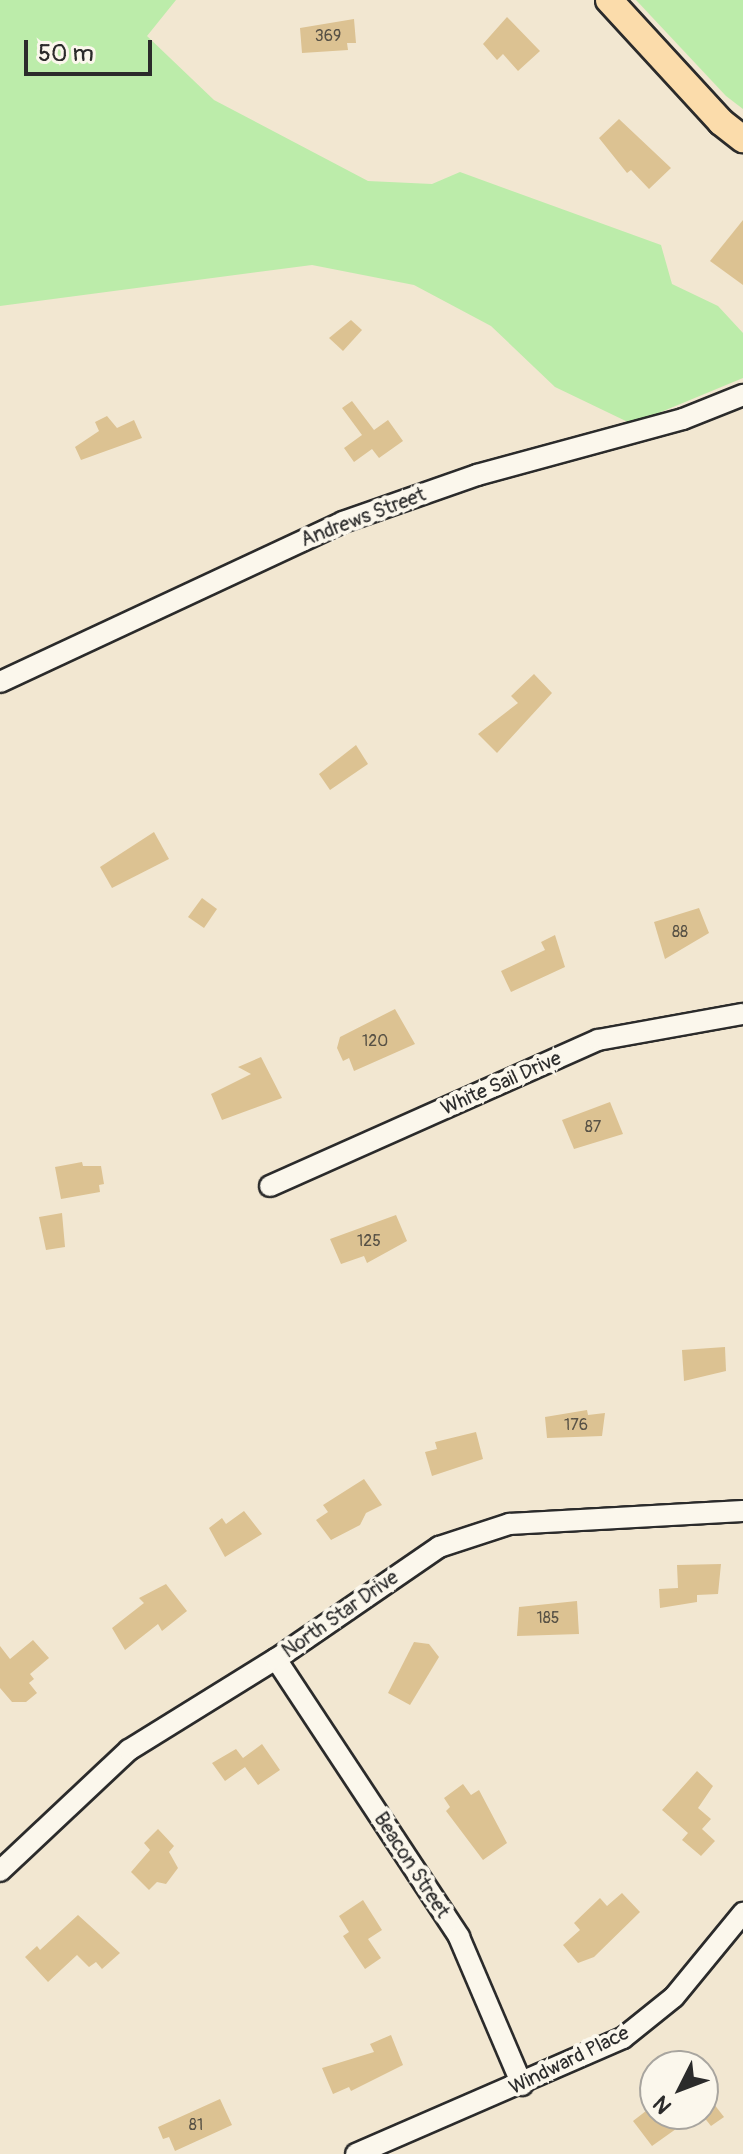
<!DOCTYPE html>
<html>
<head>
<meta charset="utf-8">
<style>
	body { margin:0 }
	#map { position:relative; width:743px; height:2154px; overflow:hidden; background:#f2e7d1; font-family:Pangolin,sans-serif }
	div>[style] { position:absolute }
	.green>* { inset:0; background:#bcecaa }
	.building>* { inset:0; background:#dcc292 }
	.roads { filter:drop-shadow(2px 0 #2b2b2b) drop-shadow(-2px 0 #2b2b2b) drop-shadow(0 2px #2b2b2b) drop-shadow(0 -2px #2b2b2b) }
	.minor>* { height:20px; margin:-10px; padding:0 10px; transform-origin:10px; border-radius:10px; background:#fbf7ec }
	.major>* { height:26px; margin:-13px; padding:0 13px; transform-origin:13px; border-radius:13px; background:#fbdcab }
	span { translate:-50% -50%; white-space:nowrap; text-align:center; line-height:1.15; -webkit-text-stroke:8px #fbf7ec; paint-order:stroke }
	.number-label { font-size:16px; color:#575145 }
	.number-label span { -webkit-text-stroke-width:0 }
	.street-label { font-size:20px; color:#2b2b2b }
	.north { position:absolute; left:639px; top:2050px; width:80px; height:80px; box-sizing:border-box; background:#fbf7ec; border:2px solid #a8a59f; border-radius:50%; rotate:228deg; font-size:22px; font-weight:700; line-height:32px; text-align:center; color:#2b2b2b }
	.north::after { content:''; display:block; margin:auto; width:28px; height:36px; background:#2b2b2b; clip-path:polygon(50% 0,100% 100%,50% 72%,0 100%) }
	.scale { position:absolute; left:24px; top:40px; width:128px; height:36px; box-sizing:border-box; border:4px solid #2b2b2b; border-top:0; padding-left:10px; font-size:24px; line-height:28px; white-space:nowrap; color:#2b2b2b; -webkit-text-stroke:6px #fbf7ec; paint-order:stroke }
</style>
</head>
<body>
<div id="map">
	<div class="green">
		<div style="clip-path:polygon(0 0,176px 0,147px 36px,214px 100px,368px 181px,432px 184px,460px 172px,661px 245px,672px 284px,718px 306px,743px 333px,743px 378px,632px 424px,555px 387px,491px 326px,414px 285px,312px 265px,0 306px)"></div>
		<div style="clip-path:polygon(636px 0,743px 0,743px 109px,726px 96px)"></div>
	</div>
	<div class="building">
		<div style="clip-path:polygon(507px 17px,540px 51px,518px 71px,503px 54px,497px 60px,483px 44px)"></div>
		<div style="clip-path:polygon(354px 19px,356px 43px,347px 43px,348px 50px,302px 53px,300px 28px)"></div>
		<div style="clip-path:polygon(619px 119px,671px 168px,649px 189px,631px 170px,627px 173px,599px 138px)"></div>
		<div style="clip-path:polygon(743px 220px,743px 285px,710px 261px)"></div>
		<div style="clip-path:polygon(351px 320px,362px 330px,343px 351px,329px 338px)"></div>
		<div style="clip-path:polygon(352px 401px,374px 430px,388px 420px,403px 441px,379px 458px,372px 449px,354px 462px,344px 448px,362px 435px,342px 408px)"></div>
		<div style="clip-path:polygon(107px 416px,117px 428px,134px 420px,142px 438px,81px 460px,75px 447px,99px 431px,95px 422px)"></div>
		<div style="clip-path:polygon(534px 674px,552px 693px,497px 753px,478px 734px,518px 703px,511px 696px)"></div>
		<div style="clip-path:polygon(356px 745px,368px 764px,330px 790px,319px 774px)"></div>
		<div style="clip-path:polygon(154px 832px,169px 859px,112px 888px,100px 867px)"></div>
		<div style="clip-path:polygon(202px 898px,217px 909px,204px 928px,188px 917px)"></div>
		<div style="clip-path:polygon(699px 908px,709px 933px,665px 959px,654px 922px)"></div>
		<div style="clip-path:polygon(555px 935px,565px 967px,511px 992px,501px 971px,545px 950px,541px 942px)"></div>
		<div style="clip-path:polygon(395px 1009px,415px 1044px,354px 1071px,349px 1058px,343px 1061px,337px 1048px,340px 1037px)"></div>
		<div style="clip-path:polygon(261px 1057px,282px 1098px,222px 1120px,211px 1094px,251px 1074px,238px 1067px)"></div>
		<div style="clip-path:polygon(610px 1102px,623px 1134px,574px 1149px,562px 1120px)"></div>
		<div style="clip-path:polygon(82px 1162px,83px 1166px,101px 1166px,104px 1184px,99px 1185px,100px 1192px,61px 1199px,55px 1167px)"></div>
		<div style="clip-path:polygon(62px 1213px,65px 1247px,46px 1250px,39px 1217px)"></div>
		<div style="clip-path:polygon(396px 1215px,407px 1241px,367px 1263px,364px 1256px,341px 1264px,330px 1239px)"></div>
		<div style="clip-path:polygon(725px 1347px,726px 1371px,684px 1381px,682px 1350px)"></div>
		<div style="clip-path:polygon(587px 1410px,588px 1415px,605px 1413px,602px 1436px,547px 1438px,545px 1417px)"></div>
		<div style="clip-path:polygon(476px 1432px,483px 1459px,432px 1476px,425px 1452px,437px 1449px,435px 1442px)"></div>
		<div style="clip-path:polygon(364px 1479px,382px 1505px,366px 1513px,360px 1525px,331px 1540px,316px 1520px,328px 1512px,323px 1505px)"></div>
		<div style="clip-path:polygon(244px 1511px,262px 1534px,225px 1557px,209px 1528px,222px 1518px,226px 1524px)"></div>
		<div style="clip-path:polygon(721px 1564px,718px 1594px,697px 1595px,697px 1602px,660px 1608px,659px 1589px,678px 1588px,677px 1565px)"></div>
		<div style="clip-path:polygon(166px 1584px,187px 1611px,162px 1631px,158px 1624px,125px 1650px,112px 1628px,144px 1603px,139px 1598px)"></div>
		<div style="clip-path:polygon(577px 1601px,579px 1634px,517px 1636px,519px 1607px)"></div>
		<div style="clip-path:polygon(33px 1640px,49px 1658px,30px 1674px,34px 1679px,29px 1683px,37px 1693px,26px 1702px,12px 1702px,0 1688px,0 1646px,10px 1659px)"></div>
		<div style="clip-path:polygon(414px 1642px,429px 1644px,439px 1657px,410px 1705px,388px 1693px)"></div>
		<div style="clip-path:polygon(262px 1744px,280px 1770px,258px 1785px,245px 1767px,225px 1781px,212px 1763px,236px 1749px,243px 1758px)"></div>
		<div style="clip-path:polygon(697px 1771px,713px 1786px,698px 1808px,711px 1819px,702px 1829px,715px 1841px,701px 1856px,682px 1840px,688px 1833px,662px 1810px)"></div>
		<div style="clip-path:polygon(463px 1784px,471px 1795px,479px 1790px,507px 1843px,483px 1860px,446px 1811px,450px 1807px,444px 1798px)"></div>
		<div style="clip-path:polygon(158px 1829px,174px 1846px,169px 1852px,178px 1868px,166px 1884px,157px 1882px,149px 1890px,131px 1872px,150px 1850px,144px 1843px)"></div>
		<div style="clip-path:polygon(622px 1893px,640px 1912px,594px 1957px,578px 1963px,563px 1945px,580px 1930px,574px 1923px,600px 1898px,607px 1906px)"></div>
		<div style="clip-path:polygon(363px 1900px,382px 1930px,368px 1939px,381px 1958px,365px 1969px,343px 1936px,349px 1932px,339px 1916px)"></div>
		<div style="clip-path:polygon(78px 1915px,120px 1953px,102px 1969px,96px 1962px,89px 1967px,77px 1955px,48px 1982px,25px 1957px,37px 1946px,40px 1950px)"></div>
		<div style="clip-path:polygon(391px 2035px,403px 2065px,351px 2091px,349px 2087px,333px 2094px,322px 2068px,374px 2052px,370px 2044px)"></div>
		<div style="clip-path:polygon(703px 2090px,724px 2117px,711px 2126px,703px 2116px)"></div>
		<div style="clip-path:polygon(220px 2099px,232px 2125px,175px 2151px,169px 2137px,163px 2139px,158px 2127px)"></div>
		<div style="clip-path:polygon(655px 2104px,655px 2114px,697px 2114px,652px 2146px,633px 2121px)"></div>
	</div>
	<div class="roads">
		<div class="minor">
			<div style="left:0;top:682px;width:378px;rotate:-25deg"></div>
			<div style="left:343px;top:522px;width:142px;rotate:-19.3deg"></div>
			<div style="left:477px;top:475px;width:213px;rotate:-15.2deg"></div>
			<div style="left:683px;top:419px;width:65px;rotate:-21.8deg"></div>
			<div style="left:270px;top:1186px;width:359px;rotate:-24deg"></div>
			<div style="left:598px;top:1040px;width:147px;rotate:-10.2deg"></div>
			<div style="left:276px;top:1659px;width:333px;rotate:56.6deg"></div>
			<div style="left:459px;top:1937px;width:161px;rotate:66.9deg"></div>
			<div style="left:0;top:1871px;width:177px;rotate:-43.2deg"></div>
			<div style="left:129px;top:1750px;width:173px;rotate:-31.8deg"></div>
			<div style="left:276px;top:1659px;width:198px;rotate:-34.5deg"></div>
			<div style="left:439px;top:1547px;width:74px;rotate:-18.2deg"></div>
			<div style="left:509px;top:1524px;width:234px;rotate:-3.2deg"></div>
			<div style="left:356px;top:2154px;width:291px;rotate:-23.5deg"></div>
			<div style="left:623px;top:2038px;width:65px;rotate:-38.8deg"></div>
			<div style="left:674px;top:1997px;width:109px;rotate:-50.6deg"></div>
		</div>
		<div class="major">
			<div style="left:609px;top:0;width:166px;rotate:47.4deg"></div>
			<div style="left:721px;top:122px;width:28px;rotate:38deg"></div>
		</div>
	</div>
	<div class="number-label">
		<span style="left:328px;top:36px">369</span>
		<span style="left:680px;top:932px">88</span>
		<span style="left:375px;top:1041px">120</span>
		<span style="left:593px;top:1127px">87</span>
		<span style="left:369px;top:1241px">125</span>
		<span style="left:576px;top:1425px">176</span>
		<span style="left:548px;top:1618px">185</span>
		<span style="left:196px;top:2125px">81</span>
	</div>
	<div class="street-label">
		<span style="left:363px;top:517px;rotate:-21deg">Andrews Street</span>
		<span style="left:501px;top:1083px;rotate:-24deg">White Sail Drive</span>
		<span style="left:340px;top:1614px;rotate:-35deg">North Star Drive</span>
		<span style="left:412px;top:1865px;rotate:57deg">Beacon Street</span>
		<span style="left:569px;top:2060px;rotate:-26deg">Windward Place</span>
	</div>
	<div class="north">N</div>
	<div class="scale">50 m</div>
</div>
</body>
</html>
